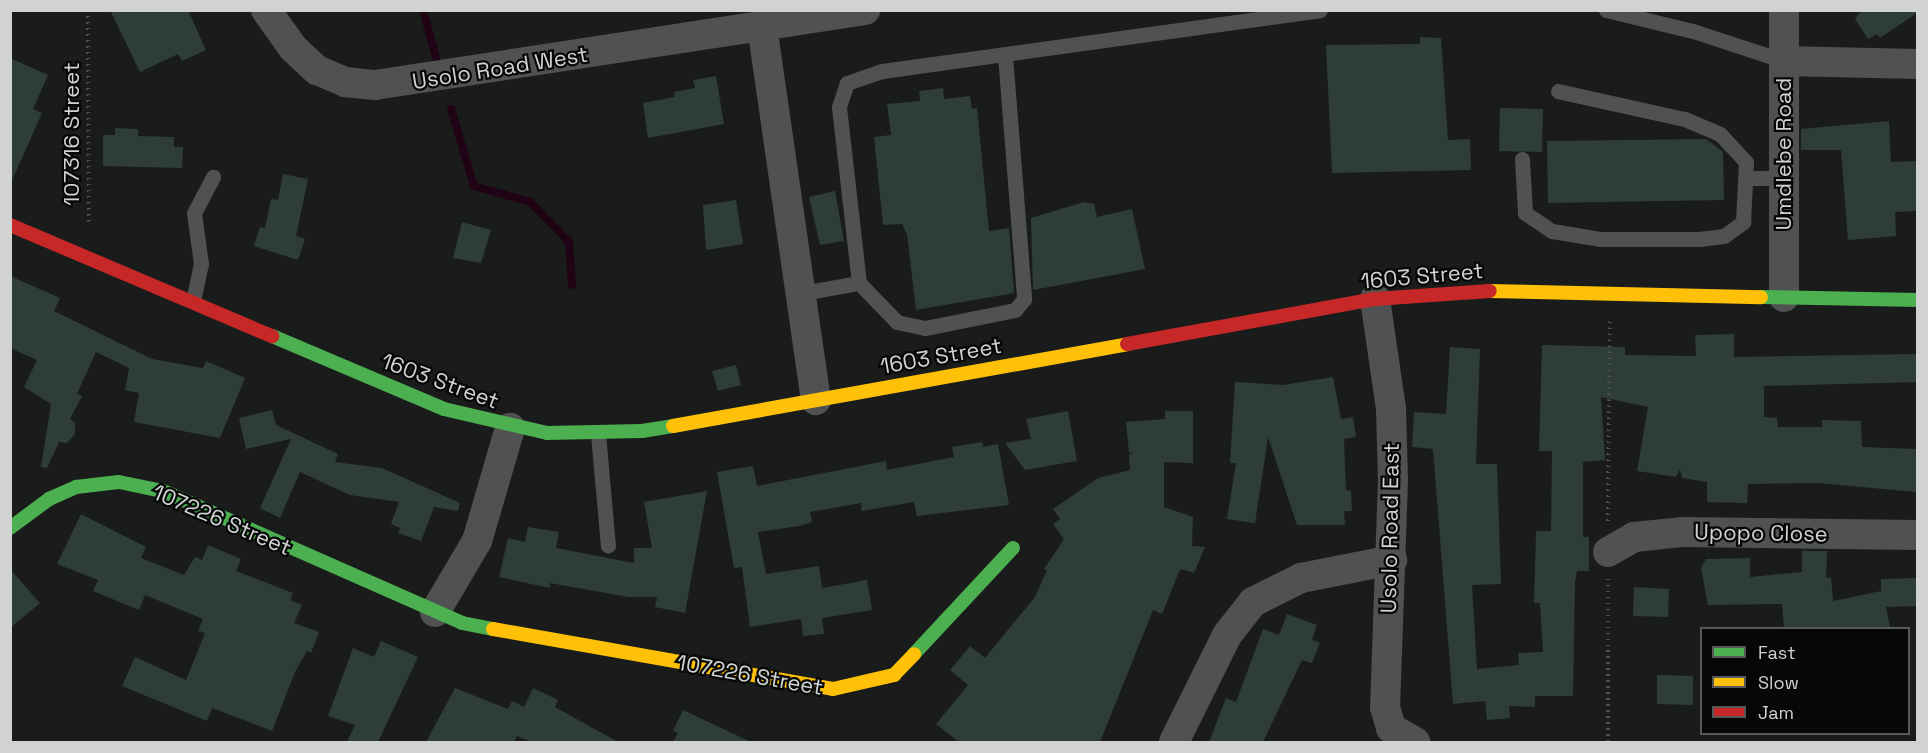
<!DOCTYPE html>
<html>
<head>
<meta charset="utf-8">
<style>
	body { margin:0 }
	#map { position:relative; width:1928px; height:753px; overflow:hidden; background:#1a1c1b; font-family:"Space Grotesk",sans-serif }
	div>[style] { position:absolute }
	.stream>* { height:8px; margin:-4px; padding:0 4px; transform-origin:4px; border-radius:4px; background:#210316 }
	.building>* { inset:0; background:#2e3d38 }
	.path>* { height:4px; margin-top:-2px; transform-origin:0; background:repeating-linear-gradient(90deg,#4e4f4f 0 1.5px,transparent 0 6px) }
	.lane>* { height:15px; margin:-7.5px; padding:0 7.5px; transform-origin:7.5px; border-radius:7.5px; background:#505151 }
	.street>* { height:30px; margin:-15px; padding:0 15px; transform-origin:15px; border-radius:15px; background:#505151 }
	.fast>* { height:14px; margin:-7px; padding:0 7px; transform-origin:7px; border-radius:7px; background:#4caf50 }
	.slow>* { height:14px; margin:-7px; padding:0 7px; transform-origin:7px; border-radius:7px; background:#ffc107 }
	.jam>* { height:14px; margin:-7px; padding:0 7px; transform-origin:7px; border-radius:7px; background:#c62828 }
	span { translate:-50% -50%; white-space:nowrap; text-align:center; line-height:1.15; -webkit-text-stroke:4.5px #060707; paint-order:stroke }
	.street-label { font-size:22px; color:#d0d3d2 }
	.frame { position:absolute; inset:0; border:12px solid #d0d3d2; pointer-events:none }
	.legend { position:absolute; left:1700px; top:627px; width:210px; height:108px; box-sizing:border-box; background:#060707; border:2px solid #575958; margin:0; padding:8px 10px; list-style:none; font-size:18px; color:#d0d3d2 }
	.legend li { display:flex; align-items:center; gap:12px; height:30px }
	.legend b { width:30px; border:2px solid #575958 }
</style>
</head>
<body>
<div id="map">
	<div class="stream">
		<div style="left:423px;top:10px;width:49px;rotate:74.5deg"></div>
		<div style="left:451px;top:109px;width:80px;rotate:73.4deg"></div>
		<div style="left:474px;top:186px;width:58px;rotate:15.9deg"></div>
		<div style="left:530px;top:202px;width:56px;rotate:45.7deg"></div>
		<div style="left:569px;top:242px;width:43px;rotate:86deg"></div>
	</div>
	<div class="building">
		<div style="clip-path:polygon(110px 10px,188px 10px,206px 50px,182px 61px,178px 54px,140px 72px)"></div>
		<div style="clip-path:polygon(1862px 10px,1917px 10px,1917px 13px,1880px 38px,1877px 34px,1868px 39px,1855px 19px)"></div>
		<div style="clip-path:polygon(1420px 37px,1441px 38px,1448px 140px,1470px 139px,1471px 170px,1332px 173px,1326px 45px,1420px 44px)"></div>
		<div style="clip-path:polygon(10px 58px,48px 75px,33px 109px,42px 113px,10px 185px)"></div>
		<div style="clip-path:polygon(716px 76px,724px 124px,648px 138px,643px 103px,675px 97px,674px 92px,695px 88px,693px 80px)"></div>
		<div style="clip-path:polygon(943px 88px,944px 99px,970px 96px,972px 109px,977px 108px,989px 231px,1009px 228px,1014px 293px,916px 310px,907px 234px,902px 224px,883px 225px,874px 137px,891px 135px,887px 104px,920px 101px,919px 91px)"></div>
		<div style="clip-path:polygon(1500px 108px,1543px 109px,1542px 152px,1499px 151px)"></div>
		<div style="clip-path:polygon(1889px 121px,1891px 162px,1917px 161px,1917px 211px,1895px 212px,1896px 236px,1848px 240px,1841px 150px,1801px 150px,1801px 129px)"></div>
		<div style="clip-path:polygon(115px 128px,138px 129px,138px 136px,174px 137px,174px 147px,183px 147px,182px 168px,103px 166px,103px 135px,115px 135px)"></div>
		<div style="clip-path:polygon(1706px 139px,1723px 152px,1724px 200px,1548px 203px,1547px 141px)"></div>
		<div style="clip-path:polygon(283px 174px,308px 179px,296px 236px,305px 239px,298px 260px,254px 246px,260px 227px,265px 228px,271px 199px,278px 200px)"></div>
		<div style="clip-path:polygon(835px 191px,844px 241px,820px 245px,809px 197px)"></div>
		<div style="clip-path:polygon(736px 200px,743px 244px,706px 250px,703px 205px)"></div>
		<div style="clip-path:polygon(1084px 202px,1094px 204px,1097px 217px,1132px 209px,1145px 269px,1033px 290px,1031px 218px)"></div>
		<div style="clip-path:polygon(462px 222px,491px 230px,481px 263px,453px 258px)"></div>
		<div style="clip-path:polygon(10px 276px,60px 298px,54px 311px,152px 359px,203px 368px,206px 361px,245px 378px,220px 438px,134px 422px,139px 393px,125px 390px,129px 368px,96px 352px,77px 394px,82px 396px,70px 419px,75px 423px,75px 434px,67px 443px,59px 442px,47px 468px,41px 467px,51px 404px,24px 387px,37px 360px,10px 348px)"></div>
		<div style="clip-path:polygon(1734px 334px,1734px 357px,1917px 354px,1917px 382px,1764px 386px,1764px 417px,1777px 418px,1778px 427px,1822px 427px,1822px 420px,1861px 421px,1862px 447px,1917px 449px,1917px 492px,1818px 483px,1748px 484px,1747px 503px,1707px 502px,1707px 482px,1682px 478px,1680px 469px,1676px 477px,1637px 471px,1648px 407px,1601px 397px,1605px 460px,1583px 462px,1583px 537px,1589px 537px,1589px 571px,1577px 571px,1575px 582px,1573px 696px,1535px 696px,1535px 707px,1509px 706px,1510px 718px,1487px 720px,1485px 701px,1453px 704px,1433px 449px,1412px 447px,1414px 412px,1446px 414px,1450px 347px,1480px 349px,1476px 464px,1497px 464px,1501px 584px,1472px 585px,1477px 669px,1519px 665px,1518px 653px,1543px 652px,1540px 603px,1534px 603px,1536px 531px,1551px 531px,1552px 451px,1539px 451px,1542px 345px,1625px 347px,1625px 355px,1696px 356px,1695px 335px)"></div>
		<div style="clip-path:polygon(736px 365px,741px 385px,718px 391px,712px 371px)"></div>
		<div style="clip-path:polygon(1333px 377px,1341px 419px,1353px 417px,1356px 437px,1344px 439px,1346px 490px,1351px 491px,1352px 511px,1344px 511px,1345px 525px,1297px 525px,1268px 437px,1255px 523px,1227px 519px,1236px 463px,1230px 463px,1235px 382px,1283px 385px)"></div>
		<div style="clip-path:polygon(272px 410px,276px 425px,338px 454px,335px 462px,382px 468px,460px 503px,458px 511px,434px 507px,421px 541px,398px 533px,400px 528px,391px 524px,399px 502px,350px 495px,300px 472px,280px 518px,260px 508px,291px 439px,246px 449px,239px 418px)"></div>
		<div style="clip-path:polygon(1068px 411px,1077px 461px,1025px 470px,1005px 443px,1031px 439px,1026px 419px)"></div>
		<div style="clip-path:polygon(1165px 411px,1193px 411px,1193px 463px,1164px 462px,1164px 507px,1193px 517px,1192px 546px,1205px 547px,1194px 573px,1181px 569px,1179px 572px,1162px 614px,1153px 610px,1100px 742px,959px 742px,936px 724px,968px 685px,950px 670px,970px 646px,985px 658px,1035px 597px,1047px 570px,1044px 569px,1064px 539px,1053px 524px,1060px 519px,1053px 509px,1098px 478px,1130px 470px,1129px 455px,1134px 452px,1129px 453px,1126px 422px,1165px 419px)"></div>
		<div style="clip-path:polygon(982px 442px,983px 447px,998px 444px,1009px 505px,917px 516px,914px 502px,862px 511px,861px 503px,810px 512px,812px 522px,799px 526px,758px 532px,766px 574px,819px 566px,822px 588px,867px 580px,872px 610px,822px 618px,824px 634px,803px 636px,801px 619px,750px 627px,742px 567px,734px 568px,717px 472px,753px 466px,757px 486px,886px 461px,887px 470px,954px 457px,952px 447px)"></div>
		<div style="clip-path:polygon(707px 491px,685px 613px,655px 607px,657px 597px,628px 597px,550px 583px,550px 588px,499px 577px,508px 538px,525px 542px,528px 527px,559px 532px,556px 548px,634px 563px,634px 548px,652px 548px,644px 502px)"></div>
		<div style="clip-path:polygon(81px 514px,146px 547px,141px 558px,184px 575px,195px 557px,202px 560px,208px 545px,241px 559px,236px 571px,293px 593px,290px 600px,302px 605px,294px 623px,319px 632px,311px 653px,307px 651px,295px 672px,272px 731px,212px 708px,207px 721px,122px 686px,135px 657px,186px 680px,205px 633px,198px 631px,203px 619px,145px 595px,139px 610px,93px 591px,98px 580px,57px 564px)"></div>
		<div style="clip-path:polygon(1802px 551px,1827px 551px,1826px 578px,1831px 577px,1833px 601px,1881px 591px,1881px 579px,1916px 578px,1917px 606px,1886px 607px,1890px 628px,1784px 628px,1782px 604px,1708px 605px,1701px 568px,1706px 559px,1750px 558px,1750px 577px,1802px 572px)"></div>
		<div style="clip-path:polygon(10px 569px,40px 603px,10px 628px)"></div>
		<div style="clip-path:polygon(1634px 587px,1669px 589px,1668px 617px,1633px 616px)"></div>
		<div style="clip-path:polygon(1287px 614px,1317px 625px,1312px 640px,1320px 643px,1312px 663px,1302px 660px,1263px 742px,1209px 742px,1226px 698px,1236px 702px,1263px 629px,1279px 635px)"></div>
		<div style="clip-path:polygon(381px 641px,418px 657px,378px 742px,347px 742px,355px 725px,328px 716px,353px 648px,374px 657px)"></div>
		<div style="clip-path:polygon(1657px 675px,1693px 676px,1693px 705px,1657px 704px)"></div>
		<div style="clip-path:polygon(455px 688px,508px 709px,512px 701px,524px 707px,533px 688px,558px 700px,555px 707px,618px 742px,532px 742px,517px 736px,514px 742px,426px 742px)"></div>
		<div style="clip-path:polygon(683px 710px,751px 742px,673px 742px,678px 733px,673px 731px)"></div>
	</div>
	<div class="path">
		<div style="left:88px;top:10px;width:216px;rotate:89.7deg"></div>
		<div style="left:1608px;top:521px;width:200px;rotate:-89.4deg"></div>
		<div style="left:1608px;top:742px;width:163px;rotate:-90deg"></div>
	</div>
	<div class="lane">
		<div style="left:1606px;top:10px;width:89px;rotate:13.6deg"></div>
		<div style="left:1693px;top:31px;width:96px;rotate:18.2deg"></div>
		<div style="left:1005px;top:55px;width:245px;rotate:85.5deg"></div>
		<div style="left:1024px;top:299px;width:14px;rotate:129deg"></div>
		<div style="left:1015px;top:310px;width:92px;rotate:168.7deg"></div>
		<div style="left:925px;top:328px;width:29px;rotate:-168deg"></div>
		<div style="left:897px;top:322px;width:54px;rotate:-134.3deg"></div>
		<div style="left:859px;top:283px;width:177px;rotate:-96.5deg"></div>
		<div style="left:839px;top:107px;width:25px;rotate:-72deg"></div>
		<div style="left:847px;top:83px;width:37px;rotate:-19deg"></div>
		<div style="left:882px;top:71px;width:442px;rotate:-7.9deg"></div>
		<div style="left:1522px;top:159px;width:54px;rotate:86.8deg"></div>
		<div style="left:1525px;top:213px;width:32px;rotate:34deg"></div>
		<div style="left:1552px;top:231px;width:50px;rotate:9.3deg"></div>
		<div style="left:1601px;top:239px;width:98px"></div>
		<div style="left:1699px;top:239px;width:25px;rotate:-7deg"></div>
		<div style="left:1724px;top:236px;width:24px;rotate:-36deg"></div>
		<div style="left:1743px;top:222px;width:60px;rotate:-87.1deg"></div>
		<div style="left:1746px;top:162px;width:38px;rotate:-133deg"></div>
		<div style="left:1720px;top:134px;width:39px;rotate:-157deg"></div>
		<div style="left:1684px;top:119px;width:129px;rotate:-167.5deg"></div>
		<div style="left:1748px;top:178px;width:37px"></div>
		<div style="left:802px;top:293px;width:58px;rotate:-10deg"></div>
		<div style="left:193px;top:301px;width:38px;rotate:-78deg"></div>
		<div style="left:201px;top:264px;width:51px;rotate:-97.8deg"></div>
		<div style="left:194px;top:213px;width:41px;rotate:-62.2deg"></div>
		<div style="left:598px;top:434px;width:112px;rotate:84.9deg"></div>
	</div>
	<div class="street">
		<div style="left:266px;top:10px;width:47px;rotate:54.6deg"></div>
		<div style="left:293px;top:48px;width:33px;rotate:43deg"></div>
		<div style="left:317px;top:70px;width:30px;rotate:23deg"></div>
		<div style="left:345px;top:82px;width:30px;rotate:6deg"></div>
		<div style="left:375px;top:85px;width:496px;rotate:-8.7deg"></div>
		<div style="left:762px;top:26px;width:378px;rotate:81.8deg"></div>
		<div style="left:1784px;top:61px;width:134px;rotate:1.3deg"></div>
		<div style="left:1784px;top:297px;width:287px;rotate:-90deg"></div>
		<div style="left:1375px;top:299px;width:111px;rotate:81.7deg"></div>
		<div style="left:1391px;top:409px;width:71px;rotate:88.4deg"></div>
		<div style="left:1393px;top:480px;width:227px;rotate:92deg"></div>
		<div style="left:1385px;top:707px;width:22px;rotate:74deg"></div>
		<div style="left:1391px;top:728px;width:28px;rotate:30deg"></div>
		<div style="left:1608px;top:552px;width:30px;rotate:-30deg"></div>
		<div style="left:1634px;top:537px;width:48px;rotate:-5.9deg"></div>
		<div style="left:1682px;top:532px;width:236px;rotate:0.7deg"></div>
		<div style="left:435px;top:612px;width:82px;rotate:-59.4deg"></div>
		<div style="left:477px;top:541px;width:118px;rotate:-73.7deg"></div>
		<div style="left:1174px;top:742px;width:119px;rotate:-63.6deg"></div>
		<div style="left:1227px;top:635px;width:42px;rotate:-51.8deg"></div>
		<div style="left:1253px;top:602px;width:54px;rotate:-26.6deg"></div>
		<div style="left:1301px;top:578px;width:93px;rotate:-11.2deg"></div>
	</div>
	<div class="fast">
		<div style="left:1761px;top:297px;width:157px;rotate:1.1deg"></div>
		<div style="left:272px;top:336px;width:187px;rotate:23deg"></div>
		<div style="left:444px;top:409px;width:106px;rotate:13.1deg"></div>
		<div style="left:547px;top:433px;width:95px;rotate:-1.2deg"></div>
		<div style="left:642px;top:431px;width:31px;rotate:-9deg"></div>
		<div style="left:10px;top:528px;width:49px;rotate:-36.6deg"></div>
		<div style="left:49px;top:499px;width:30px;rotate:-24deg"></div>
		<div style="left:76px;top:487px;width:43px;rotate:-6.6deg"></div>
		<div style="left:119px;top:482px;width:45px;rotate:11.6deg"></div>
		<div style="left:163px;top:491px;width:327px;rotate:23.8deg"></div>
		<div style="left:462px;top:623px;width:32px;rotate:11deg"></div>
		<div style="left:914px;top:654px;width:145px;rotate:-47deg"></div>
	</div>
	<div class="slow">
		<div style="left:1490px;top:291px;width:271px;rotate:1.3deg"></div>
		<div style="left:673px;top:426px;width:461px;rotate:-10.2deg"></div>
		<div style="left:493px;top:629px;width:345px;rotate:10deg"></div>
		<div style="left:833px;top:689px;width:63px;rotate:-12.9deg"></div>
		<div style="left:894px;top:675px;width:29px;rotate:-46deg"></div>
	</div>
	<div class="jam">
		<div style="left:10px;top:225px;width:285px;rotate:23deg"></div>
		<div style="left:1127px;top:344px;width:252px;rotate:-10.3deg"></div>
		<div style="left:1375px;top:299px;width:115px;rotate:-4deg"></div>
	</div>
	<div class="street-label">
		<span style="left:500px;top:68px;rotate:-9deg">Usolo Road West</span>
		<span style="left:72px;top:134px;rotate:-90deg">107316 Street</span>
		<span style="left:1784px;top:154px;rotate:-90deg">Umdlebe Road</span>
		<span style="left:1422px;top:276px;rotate:-5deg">1603 Street</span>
		<span style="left:941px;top:356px;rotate:-10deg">1603 Street</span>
		<span style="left:440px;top:381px;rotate:20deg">1603 Street</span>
		<span style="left:222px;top:520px;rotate:23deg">107226 Street</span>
		<span style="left:1390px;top:528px;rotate:-89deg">Usolo Road East</span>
		<span style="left:1761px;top:533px;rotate:1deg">Upopo Close</span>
		<span style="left:750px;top:675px;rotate:10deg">107226 Street</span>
	</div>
	<div class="frame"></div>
	<ul class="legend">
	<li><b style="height:8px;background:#4caf50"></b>Fast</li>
	<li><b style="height:8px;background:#ffc107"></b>Slow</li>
	<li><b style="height:8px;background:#c62828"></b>Jam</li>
	</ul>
</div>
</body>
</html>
